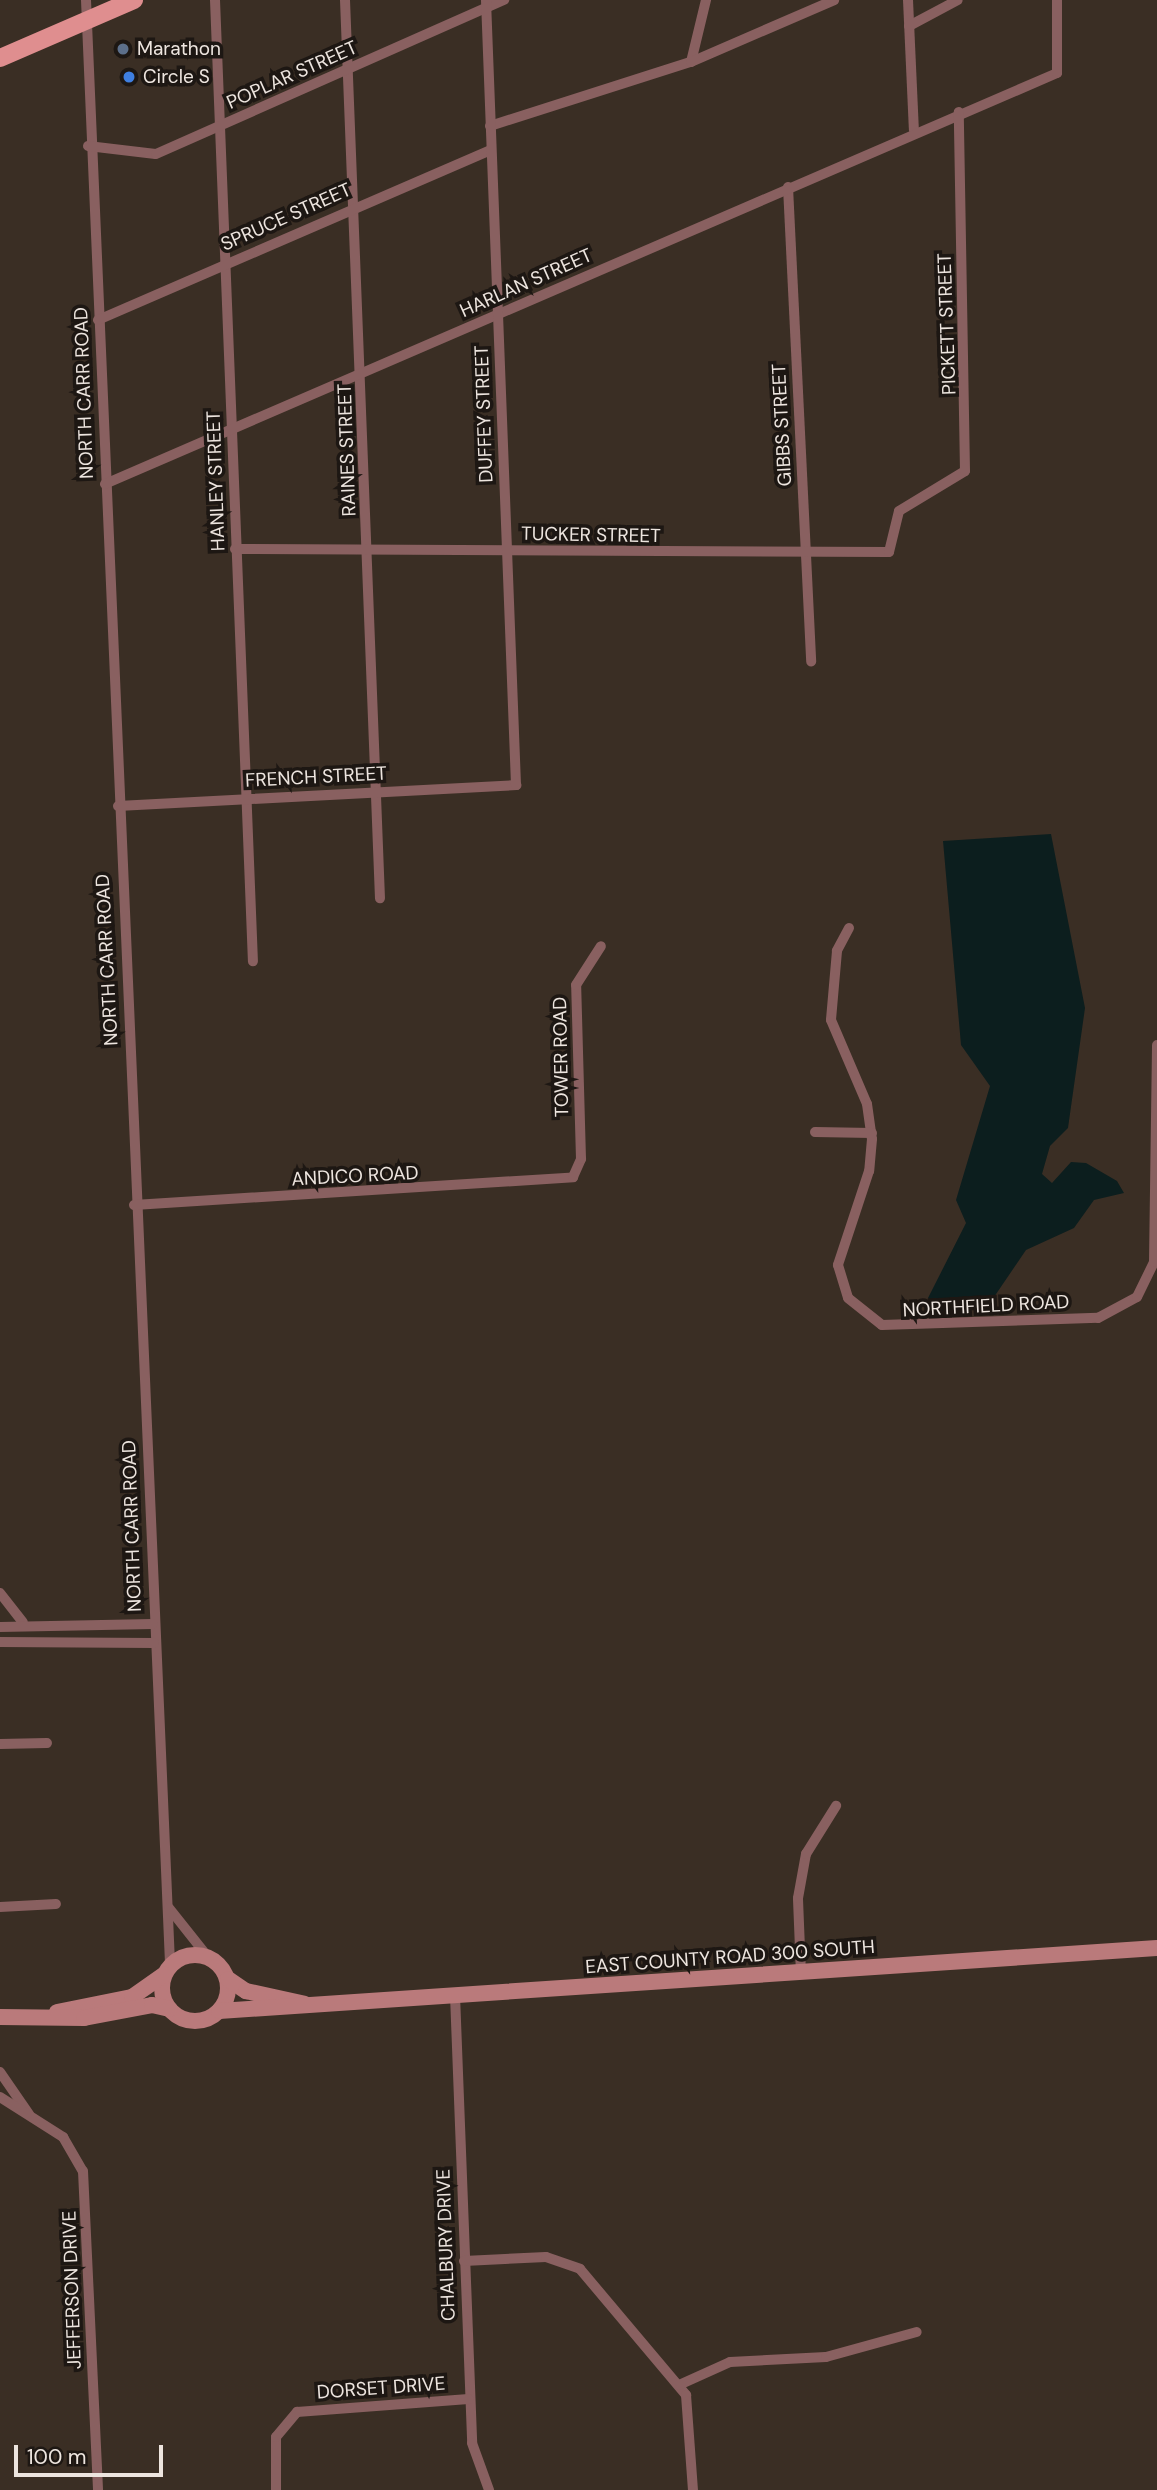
<!DOCTYPE html>
<html>
<head>
<meta charset="utf-8">
<style>
	body { margin:0 }
	#map { position:relative; width:1157px; height:2490px; overflow:hidden; background:#3a2e24; font-family:"DM Sans",sans-serif }
	div>[style] { position:absolute }
	.water>* { inset:0; background:#0c1e1e }
	.street>* { height:10px; margin:-5px; padding:0 5px; transform-origin:5px; border-radius:5px; background:#896060 }
	.secondary>* { height:16px; margin:-8px; padding:0 8px; transform-origin:8px; border-radius:8px; background:#ba7a7b }
	.secondary>.ring { margin:-8px; padding:0; box-sizing:content-box; background:none; border:16px solid #ba7a7b; border-radius:50% }
	.primary>* { height:18px; margin:-9px; padding:0 9px; transform-origin:9px; border-radius:9px; background:#df8e8f }
	.dots>* { width:19px; height:19px; translate:-50% -50%; box-sizing:border-box; border:4px solid #1d1713; border-radius:50% }
	span { translate:-50% -50%; white-space:nowrap; text-align:center; line-height:1.15; -webkit-text-stroke:7px #1d1713; paint-order:stroke }
	.poi-label { font-size:19px; color:#ede5df }
	.left { translate:0 -50%; text-align:left }
	.street-label { font-size:19px; color:#ede5df }
	.scale { position:absolute; left:14px; top:2445px; width:149px; height:32px; box-sizing:border-box; border:4px solid #ede5df; border-top:0; padding-left:9px; font-size:21px; line-height:24px; white-space:nowrap; color:#ede5df; -webkit-text-stroke:5px #1d1713; paint-order:stroke }
</style>
</head>
<body>
<div id="map">
	<div class="water">
		<div style="clip-path:polygon(1051px 834px,1085px 1008px,1068px 1128px,1050px 1146px,1042px 1174px,1052px 1183px,1071px 1162px,1086px 1163px,1117px 1181px,1124px 1193px,1094px 1200px,1074px 1228px,1026px 1250px,992px 1300px,970px 1311px,938px 1312px,928px 1298px,966px 1223px,956px 1200px,990px 1086px,961px 1045px,943px 841px)"></div>
	</div>
	<div class="street">
		<div style="left:86px;top:0;width:1968px;rotate:87.55deg"></div>
		<div style="left:215px;top:0;width:962px;rotate:87.74deg"></div>
		<div style="left:345px;top:0;width:899px;rotate:87.77deg"></div>
		<div style="left:908px;top:0;width:130px;rotate:87.4deg"></div>
		<div style="left:909px;top:26px;width:55px;rotate:-28deg"></div>
		<div style="left:691px;top:62px;width:64px;rotate:-76.4deg"></div>
		<div style="left:490px;top:126px;width:211px;rotate:-17.7deg"></div>
		<div style="left:691px;top:62px;width:156px;rotate:-23.4deg"></div>
		<div style="left:88px;top:146px;width:68px;rotate:6.7deg"></div>
		<div style="left:156px;top:154px;width:381px;rotate:-23.9deg"></div>
		<div style="left:788px;top:187px;width:475px;rotate:87.2deg"></div>
		<div style="left:98px;top:320px;width:427px;rotate:-23.4deg"></div>
		<div style="left:105px;top:484px;width:1037px;rotate:-23.35deg"></div>
		<div style="left:1057px;top:73px;width:73px;rotate:-90deg"></div>
		<div style="left:235px;top:549px;width:654px;rotate:0.26deg"></div>
		<div style="left:889px;top:552px;width:42px;rotate:-76.3deg"></div>
		<div style="left:899px;top:511px;width:77px;rotate:-31.2deg"></div>
		<div style="left:965px;top:471px;width:359px;rotate:-91deg"></div>
		<div style="left:118px;top:806px;width:399px;rotate:-3deg"></div>
		<div style="left:516px;top:785px;width:786px;rotate:-92.19deg"></div>
		<div style="left:849px;top:928px;width:26px;rotate:118deg"></div>
		<div style="left:837px;top:951px;width:69px;rotate:95deg"></div>
		<div style="left:831px;top:1020px;width:91px;rotate:66.8deg"></div>
		<div style="left:867px;top:1104px;width:35px;rotate:82deg"></div>
		<div style="left:872px;top:1139px;width:32px;rotate:95deg"></div>
		<div style="left:869px;top:1171px;width:99px;rotate:108.3deg"></div>
		<div style="left:838px;top:1265px;width:34px;rotate:73deg"></div>
		<div style="left:848px;top:1298px;width:43px;rotate:38.5deg"></div>
		<div style="left:882px;top:1325px;width:216px;rotate:-1.9deg"></div>
		<div style="left:1098px;top:1318px;width:44px;rotate:-28.3deg"></div>
		<div style="left:1137px;top:1297px;width:39px;rotate:-64deg"></div>
		<div style="left:1154px;top:1262px;width:217px;rotate:-89.2deg"></div>
		<div style="left:815px;top:1132px;width:57px;rotate:1deg"></div>
		<div style="left:134px;top:1205px;width:440px;rotate:-3.6deg"></div>
		<div style="left:573px;top:1177px;width:20px;rotate:-66deg"></div>
		<div style="left:581px;top:1159px;width:174px;rotate:-91.6deg"></div>
		<div style="left:576px;top:985px;width:46px;rotate:-57.3deg"></div>
		<div style="left:0;top:1593px;width:37px;rotate:52deg"></div>
		<div style="left:0;top:1627px;width:153px;rotate:-1.1deg"></div>
		<div style="left:0;top:1642px;width:154px;rotate:0.4deg"></div>
		<div style="left:0;top:1744px;width:47px;rotate:-1.2deg"></div>
		<div style="left:0;top:1907px;width:56px;rotate:-3.1deg"></div>
		<div style="left:169px;top:1908px;width:63px;rotate:51.5deg"></div>
		<div style="left:801px;top:1974px;width:76px;rotate:-92.3deg"></div>
		<div style="left:798px;top:1898px;width:45px;rotate:-79.7deg"></div>
		<div style="left:806px;top:1854px;width:57px;rotate:-58deg"></div>
		<div style="left:455px;top:1995px;width:448px;rotate:87.8deg"></div>
		<div style="left:472px;top:2443px;width:50px;rotate:70.1deg"></div>
		<div style="left:0;top:2072px;width:51px;rotate:55.4deg"></div>
		<div style="left:0;top:2097px;width:75px;rotate:32.4deg"></div>
		<div style="left:63px;top:2137px;width:39px;rotate:60deg"></div>
		<div style="left:83px;top:2171px;width:319px;rotate:87.3deg"></div>
		<div style="left:464px;top:2261px;width:82px;rotate:-2.8deg"></div>
		<div style="left:546px;top:2257px;width:36px;rotate:19deg"></div>
		<div style="left:580px;top:2269px;width:165px;rotate:49.9deg"></div>
		<div style="left:686px;top:2395px;width:95px;rotate:85.8deg"></div>
		<div style="left:679px;top:2385px;width:56px;rotate:-24.3deg"></div>
		<div style="left:730px;top:2362px;width:96px;rotate:-3deg"></div>
		<div style="left:826px;top:2357px;width:94px;rotate:-15.4deg"></div>
		<div style="left:276px;top:2490px;width:53px;rotate:-90deg"></div>
		<div style="left:276px;top:2437px;width:33px;rotate:-50deg"></div>
		<div style="left:297px;top:2412px;width:172px;rotate:-4.3deg"></div>
	</div>
	<div class="secondary">
		<div class="ring" style="left:162px;top:1955px;width:50px;height:50px"></div>
		<div style="left:228px;top:1979px;width:22px;rotate:34deg"></div>
		<div style="left:246px;top:1991px;width:60px;rotate:12.4deg"></div>
		<div style="left:219px;top:2011px;width:940px;rotate:-3.84deg"></div>
		<div style="left:57px;top:2012px;width:76px;rotate:-11.3deg"></div>
		<div style="left:132px;top:1997px;width:39px;rotate:-35deg"></div>
		<div style="left:0;top:2017px;width:84px;rotate:0.7deg"></div>
		<div style="left:84px;top:2018px;width:69px;rotate:-10.8deg"></div>
		<div style="left:152px;top:2005px;width:18px;rotate:13deg"></div>
	</div>
	<div class="primary">
		<div style="left:0;top:58px;width:146px;rotate:-23.4deg"></div>
	</div>
	<div class="dots">
		<div style="left:123px;top:49px;background:#5c6f8a"></div>
		<div style="left:129px;top:77px;background:#3f7fe0"></div>
	</div>
	<div class="poi-label">
		<span class="left" style="left:137px;top:49px">Marathon</span>
		<span class="left" style="left:143px;top:77px">Circle S</span>
	</div>
	<div class="street-label">
		<span style="left:292px;top:75px;rotate:-24deg">POPLAR STREET</span>
		<span style="left:286px;top:217px;rotate:-24deg">SPRUCE STREET</span>
		<span style="left:526px;top:283px;rotate:-24deg">HARLAN STREET</span>
		<span style="left:947px;top:324px;rotate:-92deg">PICKETT STREET</span>
		<span style="left:84px;top:393px;rotate:-92deg">NORTH CARR ROAD</span>
		<span style="left:484px;top:414px;rotate:-92deg">DUFFEY STREET</span>
		<span style="left:782px;top:425px;rotate:-93deg">GIBBS STREET</span>
		<span style="left:347px;top:450px;rotate:-92deg">RAINES STREET</span>
		<span style="left:216px;top:481px;rotate:-92deg">HANLEY STREET</span>
		<span style="left:591px;top:535px;rotate:1deg">TUCKER STREET</span>
		<span style="left:316px;top:777px;rotate:-3deg">FRENCH STREET</span>
		<span style="left:107px;top:960px;rotate:-93deg">NORTH CARR ROAD</span>
		<span style="left:561px;top:1057px;rotate:-91deg">TOWER ROAD</span>
		<span style="left:355px;top:1176px;rotate:-3deg">ANDICO ROAD</span>
		<span style="left:986px;top:1306px;rotate:-3deg">NORTHFIELD ROAD</span>
		<span style="left:132px;top:1526px;rotate:-92deg">NORTH CARR ROAD</span>
		<span style="left:730px;top:1957px;rotate:-4deg">EAST COUNTY ROAD 300 SOUTH</span>
		<span style="left:446px;top:2245px;rotate:-92deg">CHALBURY DRIVE</span>
		<span style="left:72px;top:2290px;rotate:-92deg">JEFFERSON DRIVE</span>
		<span style="left:381px;top:2388px;rotate:-4deg">DORSET DRIVE</span>
	</div>
	<div class="scale">100 m</div>
</div>
</body>
</html>
